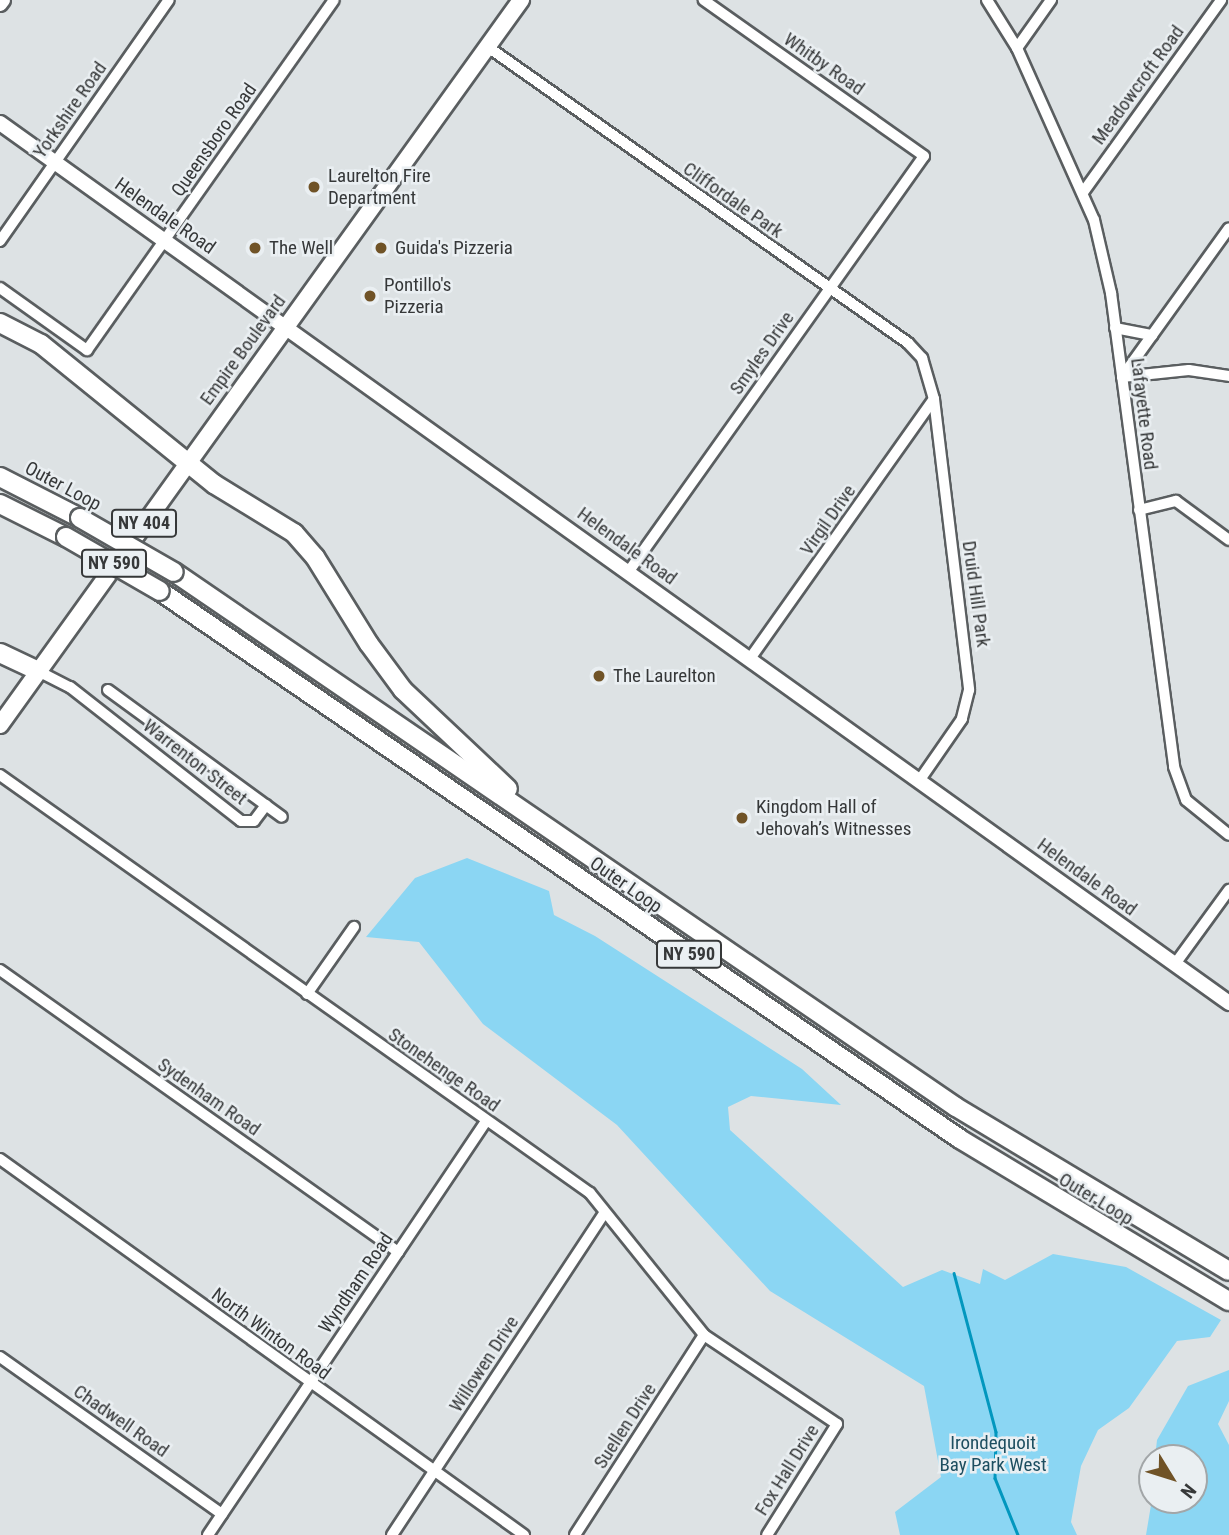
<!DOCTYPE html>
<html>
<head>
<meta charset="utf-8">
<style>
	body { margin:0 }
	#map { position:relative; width:1229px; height:1535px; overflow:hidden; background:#dde2e4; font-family:"Roboto Condensed",sans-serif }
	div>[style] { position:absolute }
	.green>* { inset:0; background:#8bd6f3 }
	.stream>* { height:2.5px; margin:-1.25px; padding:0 1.25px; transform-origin:1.25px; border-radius:1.25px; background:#0297be }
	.roads { filter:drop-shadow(2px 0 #5a5e60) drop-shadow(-2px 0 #5a5e60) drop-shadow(0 2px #5a5e60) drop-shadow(0 -2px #5a5e60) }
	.street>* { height:10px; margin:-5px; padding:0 5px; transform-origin:5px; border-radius:5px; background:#fff }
	.secondary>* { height:14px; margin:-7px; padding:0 7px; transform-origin:7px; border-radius:7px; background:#fff }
	.primary>* { height:16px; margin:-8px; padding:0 8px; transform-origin:8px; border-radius:8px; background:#fff }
	.highway>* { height:18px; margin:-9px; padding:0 9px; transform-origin:9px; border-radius:9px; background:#fff }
	.bridges { filter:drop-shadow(2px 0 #5a5e60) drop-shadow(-2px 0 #5a5e60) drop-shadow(0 2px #5a5e60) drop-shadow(0 -2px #5a5e60) }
	.highway-bridge>* { height:18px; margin:-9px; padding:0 9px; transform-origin:9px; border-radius:9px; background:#fff }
	.dots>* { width:19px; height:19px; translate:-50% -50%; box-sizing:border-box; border:4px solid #eaeff2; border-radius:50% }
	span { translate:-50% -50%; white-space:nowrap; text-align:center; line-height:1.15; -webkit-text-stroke:5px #eaeff2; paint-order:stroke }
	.shield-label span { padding:2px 5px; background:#eaeff2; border:2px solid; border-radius:5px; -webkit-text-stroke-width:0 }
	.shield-label { font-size:18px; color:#363839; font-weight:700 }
	.street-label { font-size:19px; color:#363839 }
	.poi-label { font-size:19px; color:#363839 }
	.left { translate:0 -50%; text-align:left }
	.park-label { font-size:19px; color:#1d4e60 }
	.north { position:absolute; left:1138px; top:1444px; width:70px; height:70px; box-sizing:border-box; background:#eaeff2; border:2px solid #a2a6a8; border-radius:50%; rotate:128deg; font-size:19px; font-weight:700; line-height:28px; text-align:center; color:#363839 }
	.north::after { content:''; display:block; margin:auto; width:24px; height:32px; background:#705327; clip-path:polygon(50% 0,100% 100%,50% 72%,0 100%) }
</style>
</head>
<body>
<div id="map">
	<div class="green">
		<div style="clip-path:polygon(467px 858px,549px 891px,554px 915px,595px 936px,802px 1069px,841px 1105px,751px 1096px,728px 1107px,730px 1130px,903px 1287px,942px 1270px,980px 1284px,983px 1269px,1005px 1280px,1053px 1254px,1126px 1267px,1221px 1320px,1210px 1337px,1177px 1341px,1129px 1408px,1098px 1430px,1081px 1466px,1071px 1522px,1077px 1535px,900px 1535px,895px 1512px,941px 1477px,924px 1386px,770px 1291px,617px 1125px,483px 1024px,419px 942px,366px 937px,415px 878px)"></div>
		<div style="clip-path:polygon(1229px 1370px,1229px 1401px,1218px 1424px,1229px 1445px,1229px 1535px,1146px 1535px,1152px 1499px,1194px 1500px,1194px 1458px,1155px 1458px,1157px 1440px,1188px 1386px)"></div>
	</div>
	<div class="stream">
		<div style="left:954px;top:1273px;width:164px;rotate:75.2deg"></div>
		<div style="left:996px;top:1432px;width:46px;rotate:91.2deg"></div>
		<div style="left:995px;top:1478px;width:61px;rotate:68deg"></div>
	</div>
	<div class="roads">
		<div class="street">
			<div style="left:987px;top:0;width:57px;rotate:58deg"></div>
			<div style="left:1017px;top:48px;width:188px;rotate:65.9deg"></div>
			<div style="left:1094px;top:220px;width:75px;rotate:76.9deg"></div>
			<div style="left:1111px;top:293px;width:478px;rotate:82.4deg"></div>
			<div style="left:1174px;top:767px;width:35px;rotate:70deg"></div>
			<div style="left:1186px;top:800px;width:55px;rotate:39.1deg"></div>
			<div style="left:488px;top:47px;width:514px;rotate:35.17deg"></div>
			<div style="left:908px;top:343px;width:21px;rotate:47deg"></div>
			<div style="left:922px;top:358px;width:43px;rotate:73.7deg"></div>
			<div style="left:934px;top:399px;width:293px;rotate:83.1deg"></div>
			<div style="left:969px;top:690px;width:30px;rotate:104deg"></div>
			<div style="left:962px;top:719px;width:75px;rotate:124.7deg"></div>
			<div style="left:1017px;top:48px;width:59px;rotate:-54.7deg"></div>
			<div style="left:1084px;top:191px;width:235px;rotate:-54.3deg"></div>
			<div style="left:0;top:241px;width:294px;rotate:-55deg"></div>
			<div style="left:0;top:288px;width:107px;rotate:35.5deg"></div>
			<div style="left:87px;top:350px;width:428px;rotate:-54.8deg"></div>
			<div style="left:1115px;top:328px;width:38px;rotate:11deg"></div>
			<div style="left:1122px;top:377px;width:183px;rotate:-54.3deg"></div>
			<div style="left:1122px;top:377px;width:67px;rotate:-6deg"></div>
			<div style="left:1189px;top:370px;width:40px;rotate:8.5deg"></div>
			<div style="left:1139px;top:510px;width:38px;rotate:-14deg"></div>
			<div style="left:1176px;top:501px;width:66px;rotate:36.3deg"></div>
			<div style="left:629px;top:571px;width:509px;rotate:-54.59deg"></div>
			<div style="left:924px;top:156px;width:270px;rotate:-144.7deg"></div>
			<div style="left:749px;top:660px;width:320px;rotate:-54.7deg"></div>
			<div style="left:38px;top:671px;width:36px;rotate:27deg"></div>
			<div style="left:70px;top:687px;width:217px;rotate:38.1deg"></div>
			<div style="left:241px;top:821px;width:13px"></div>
			<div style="left:254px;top:821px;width:20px;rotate:-53deg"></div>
			<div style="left:108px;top:690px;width:215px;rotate:36.1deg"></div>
			<div style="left:0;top:775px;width:723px;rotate:35.32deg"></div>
			<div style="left:590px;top:1193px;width:182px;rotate:51.2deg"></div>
			<div style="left:704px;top:1335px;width:160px;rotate:33.8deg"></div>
			<div style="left:837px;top:1424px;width:131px;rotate:122.2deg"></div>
			<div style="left:1175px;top:964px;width:92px;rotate:-53.9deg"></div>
			<div style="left:0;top:970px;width:488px;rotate:35.3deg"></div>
			<div style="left:307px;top:994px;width:82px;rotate:-55deg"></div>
			<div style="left:0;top:1159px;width:645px;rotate:35.66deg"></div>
			<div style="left:0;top:1357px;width:272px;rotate:35.3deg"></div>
			<div style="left:208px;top:1535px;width:499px;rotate:-56.1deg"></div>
			<div style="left:392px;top:1535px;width:386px;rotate:-56.6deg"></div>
			<div style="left:575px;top:1535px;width:238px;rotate:-57.2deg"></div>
		</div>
		<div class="secondary">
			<div style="left:0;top:4px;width:5px;rotate:-53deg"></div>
			<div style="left:0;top:123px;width:1512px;rotate:35.6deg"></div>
		</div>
		<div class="primary">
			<div style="left:0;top:725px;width:893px;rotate:-54.3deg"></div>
		</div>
		<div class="highway">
			<div style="left:0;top:323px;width:46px;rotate:27.1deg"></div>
			<div style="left:41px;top:344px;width:223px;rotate:39deg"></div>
			<div style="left:214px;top:484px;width:94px;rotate:31.5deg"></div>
			<div style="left:294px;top:533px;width:32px;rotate:49deg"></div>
			<div style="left:315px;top:557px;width:102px;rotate:58.2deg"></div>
			<div style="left:369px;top:644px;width:57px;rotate:53.5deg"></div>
			<div style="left:403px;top:690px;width:144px;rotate:43.3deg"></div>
			<div style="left:0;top:477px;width:90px;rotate:27.1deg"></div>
			<div style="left:0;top:504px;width:74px;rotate:26.6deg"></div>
			<div style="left:174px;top:572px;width:947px;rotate:34.38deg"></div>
			<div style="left:956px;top:1107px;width:318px;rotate:31deg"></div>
			<div style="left:160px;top:591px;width:970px;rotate:34.41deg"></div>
			<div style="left:960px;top:1139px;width:314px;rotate:31.1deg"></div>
			<div style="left:0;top:653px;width:42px;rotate:25.3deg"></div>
		</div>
	</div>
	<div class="bridges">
		<div class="highway-bridge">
			<div style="left:80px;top:518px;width:108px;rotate:29.9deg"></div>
			<div style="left:66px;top:537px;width:108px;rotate:29.9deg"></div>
		</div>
	</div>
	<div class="dots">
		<div style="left:314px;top:187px;background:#705327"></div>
		<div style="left:255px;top:248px;background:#705327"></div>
		<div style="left:381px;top:248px;background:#705327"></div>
		<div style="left:370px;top:296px;background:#705327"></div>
		<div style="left:599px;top:676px;background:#705327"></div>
		<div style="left:742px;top:818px;background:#705327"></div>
	</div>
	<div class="shield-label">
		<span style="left:144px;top:523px">NY 404</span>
		<span style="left:114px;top:563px">NY 590</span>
		<span style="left:689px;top:954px">NY 590</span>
	</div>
	<div class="street-label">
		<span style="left:824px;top:64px;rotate:35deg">Whitby Road</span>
		<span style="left:1138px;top:85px;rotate:-54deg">Meadowcroft Road</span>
		<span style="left:70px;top:110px;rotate:-55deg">Yorkshire Road</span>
		<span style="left:214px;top:140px;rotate:-55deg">Queensboro Road</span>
		<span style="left:733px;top:200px;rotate:35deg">Cliffordale Park</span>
		<span style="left:165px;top:216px;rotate:35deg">Helendale Road</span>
		<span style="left:243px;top:350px;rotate:-54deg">Empire Boulevard</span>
		<span style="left:762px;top:353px;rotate:-55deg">Smyles Drive</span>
		<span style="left:1144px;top:414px;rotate:83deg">Lafayette Road</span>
		<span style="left:63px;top:486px;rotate:28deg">Outer Loop</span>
		<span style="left:828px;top:520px;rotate:-55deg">Virgil Drive</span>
		<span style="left:627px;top:546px;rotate:36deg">Helendale Road</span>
		<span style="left:976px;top:594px;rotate:82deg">Druid Hill Park</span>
		<span style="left:195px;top:762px;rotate:38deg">Warrenton Street</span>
		<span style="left:1087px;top:877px;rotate:36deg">Helendale Road</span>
		<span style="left:626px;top:885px;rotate:35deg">Outer Loop</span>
		<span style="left:444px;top:1070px;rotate:35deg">Stonehenge Road</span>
		<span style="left:209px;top:1097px;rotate:35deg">Sydenham Road</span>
		<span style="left:1096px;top:1199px;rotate:31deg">Outer Loop</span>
		<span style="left:356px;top:1283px;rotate:-56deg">Wyndham Road</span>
		<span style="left:271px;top:1334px;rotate:36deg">North Winton Road</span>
		<span style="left:484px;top:1364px;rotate:-57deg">Willowen Drive</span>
		<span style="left:121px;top:1421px;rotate:35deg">Chadwell Road</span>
		<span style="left:625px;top:1426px;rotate:-57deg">Suellen Drive</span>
		<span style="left:787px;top:1470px;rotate:-58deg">Fox Hall Drive</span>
	</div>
	<div class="poi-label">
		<span class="left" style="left:328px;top:187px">Laurelton Fire<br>Department</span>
		<span class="left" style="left:269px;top:248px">The Well</span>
		<span class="left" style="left:395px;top:248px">Guida's Pizzeria</span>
		<span class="left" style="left:384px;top:296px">Pontillo's<br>Pizzeria</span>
		<span class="left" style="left:613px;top:676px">The Laurelton</span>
		<span class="left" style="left:756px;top:818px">Kingdom Hall of<br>Jehovah’s Witnesses</span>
	</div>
	<div class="park-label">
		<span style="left:993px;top:1454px">Irondequoit<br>Bay Park West</span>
	</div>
	<div class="north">N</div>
</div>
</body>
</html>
